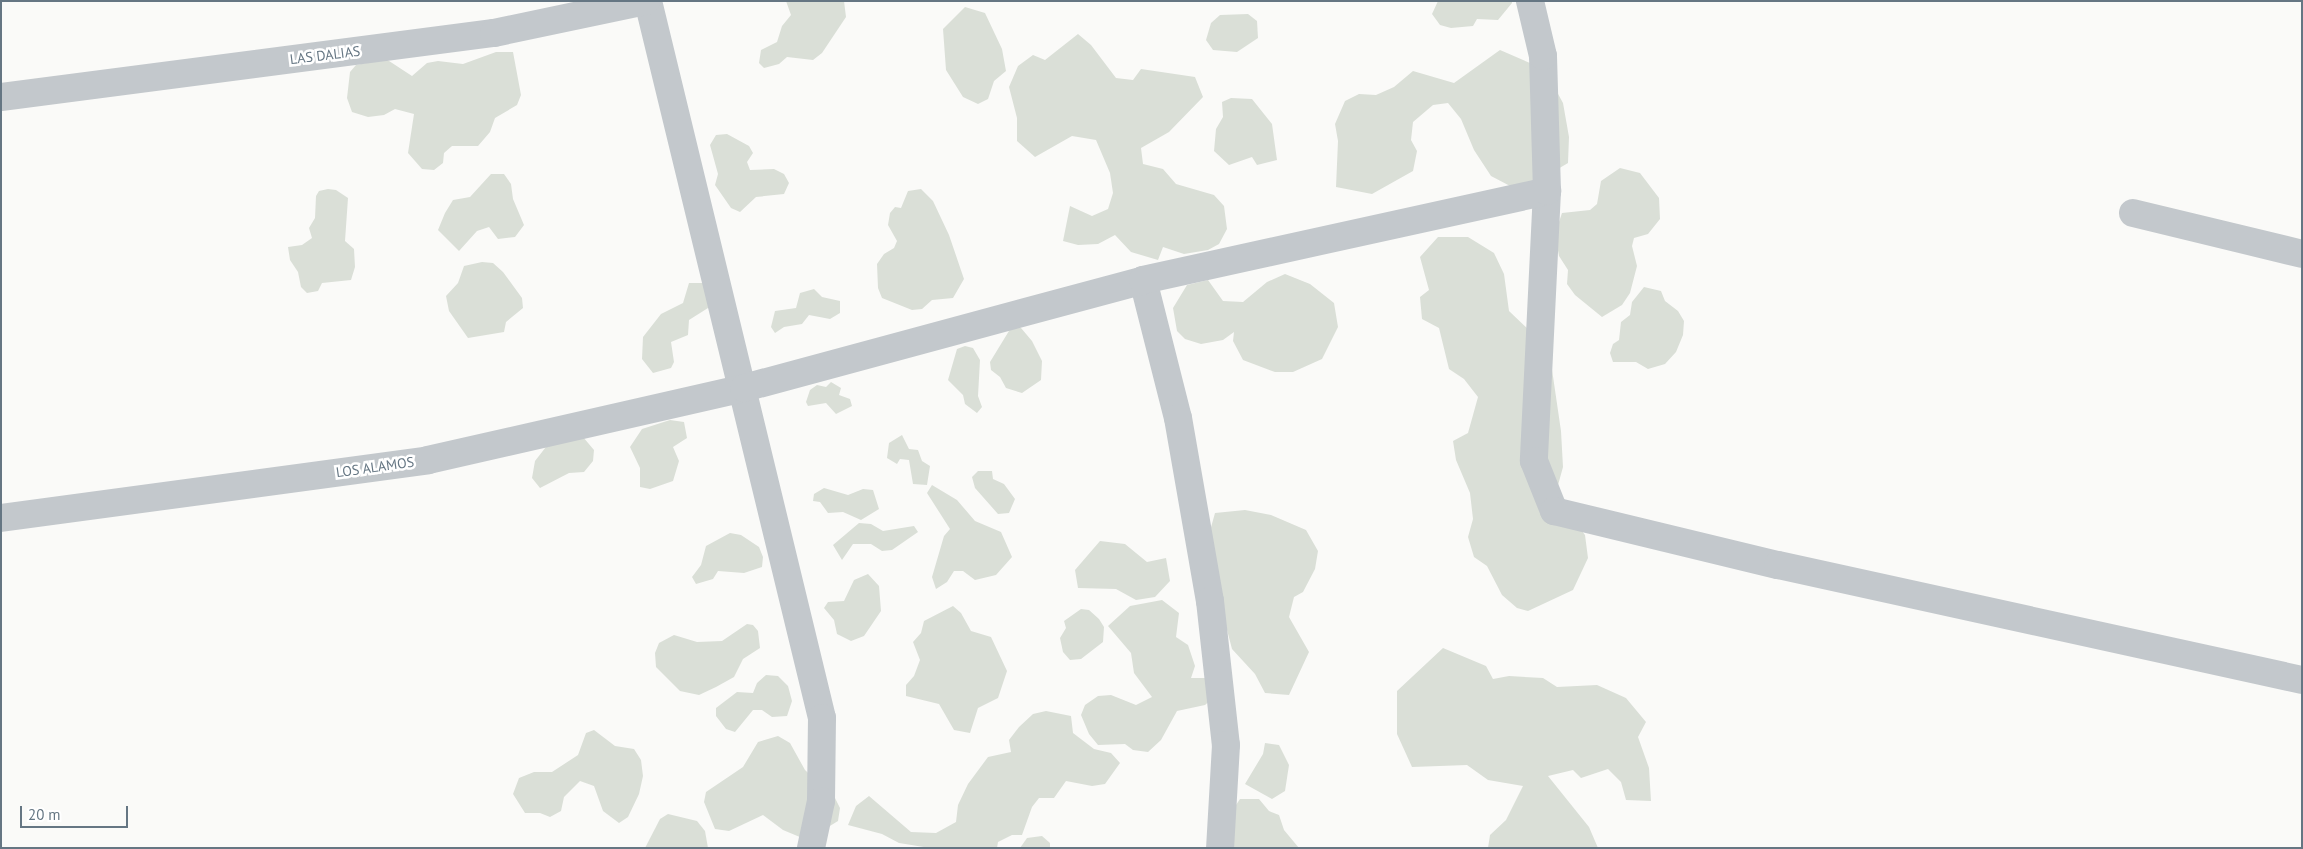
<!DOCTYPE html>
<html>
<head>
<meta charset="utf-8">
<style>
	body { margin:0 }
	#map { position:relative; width:2303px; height:849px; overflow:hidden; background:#fafaf8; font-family:"PT Sans",sans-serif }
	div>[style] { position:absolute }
	.green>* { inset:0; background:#dadfd7 }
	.minor>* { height:28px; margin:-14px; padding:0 14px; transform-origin:14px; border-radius:14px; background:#c3c8cc }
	span { translate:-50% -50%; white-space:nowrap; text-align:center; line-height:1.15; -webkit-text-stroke:5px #fff; paint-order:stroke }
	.street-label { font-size:14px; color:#657683 }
	.frame { position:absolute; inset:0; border:2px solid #657683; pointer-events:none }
	.scale { position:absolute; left:20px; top:806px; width:108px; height:22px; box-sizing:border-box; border:2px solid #657683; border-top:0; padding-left:6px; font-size:15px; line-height:18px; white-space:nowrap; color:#657683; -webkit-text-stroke:4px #fff; paint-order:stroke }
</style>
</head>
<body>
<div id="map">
	<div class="green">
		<div style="clip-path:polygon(786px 1px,844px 1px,846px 17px,822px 53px,813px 60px,787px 57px,779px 64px,764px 68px,759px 63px,761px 50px,777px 42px,782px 26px,791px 15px)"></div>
		<div style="clip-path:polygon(1438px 1px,1512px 1px,1512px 3px,1498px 20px,1477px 19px,1473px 26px,1451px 28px,1440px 25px,1432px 14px)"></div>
		<div style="clip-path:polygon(965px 7px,985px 13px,1002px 49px,1006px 71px,994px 81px,988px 99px,978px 104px,963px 97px,946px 70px,943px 29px)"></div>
		<div style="clip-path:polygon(1248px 14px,1257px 21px,1258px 38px,1237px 52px,1213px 50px,1206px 40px,1211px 23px,1220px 15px)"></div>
		<div style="clip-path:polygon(1078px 34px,1091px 45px,1116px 78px,1133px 80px,1141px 69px,1195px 77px,1203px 97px,1169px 132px,1141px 148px,1143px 164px,1163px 169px,1176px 184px,1214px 195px,1224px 206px,1227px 229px,1219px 244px,1208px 250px,1184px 254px,1163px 247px,1158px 260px,1131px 252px,1115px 235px,1098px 244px,1078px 245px,1063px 241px,1070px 206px,1092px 216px,1108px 209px,1113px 193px,1110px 173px,1096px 140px,1072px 136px,1035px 157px,1017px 141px,1017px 118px,1009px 87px,1018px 66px,1033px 55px,1045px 60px)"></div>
		<div style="clip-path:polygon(1500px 50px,1537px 66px,1551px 81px,1563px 103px,1569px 137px,1568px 163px,1531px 185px,1512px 187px,1491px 176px,1474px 150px,1461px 119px,1448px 103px,1433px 105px,1413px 122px,1411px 140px,1417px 151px,1413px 171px,1372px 194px,1336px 187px,1338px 141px,1335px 124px,1345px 101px,1359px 94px,1376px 95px,1394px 87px,1413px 71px,1454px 83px)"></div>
		<div style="clip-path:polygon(496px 52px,513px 52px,521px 95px,517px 105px,495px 118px,490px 132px,478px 146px,452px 146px,444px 153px,443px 163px,434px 170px,422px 169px,408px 153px,414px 114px,395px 109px,384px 115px,368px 117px,352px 112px,347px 98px,350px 72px,356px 65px,386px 59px,412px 76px,427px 63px,438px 61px,463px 64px)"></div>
		<div style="clip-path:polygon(1231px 98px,1252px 99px,1272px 124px,1277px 160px,1257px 165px,1252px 157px,1229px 165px,1214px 151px,1216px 129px,1223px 117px,1222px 102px)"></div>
		<div style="clip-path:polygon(727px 134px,749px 146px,753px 153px,747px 162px,750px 170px,774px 169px,784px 174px,789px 183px,784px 194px,756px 197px,740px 212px,731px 208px,715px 185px,718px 174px,710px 145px,716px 135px)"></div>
		<div style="clip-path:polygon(1620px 168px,1640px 173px,1659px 198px,1660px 219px,1648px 234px,1634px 238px,1632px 246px,1637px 266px,1630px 293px,1622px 305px,1602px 317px,1575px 295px,1567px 284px,1568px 270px,1559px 256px,1555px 234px,1562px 213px,1590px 210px,1597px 204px,1601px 181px)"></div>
		<div style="clip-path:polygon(491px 174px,504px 174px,511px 184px,513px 199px,524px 225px,515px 237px,498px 239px,489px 227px,477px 231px,459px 251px,438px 230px,445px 213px,453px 200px,470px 197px)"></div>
		<div style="clip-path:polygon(328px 189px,336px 190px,348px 198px,345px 241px,354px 249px,355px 267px,351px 280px,322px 283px,318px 291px,307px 293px,301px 287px,298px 272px,290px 260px,288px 247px,302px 245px,312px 238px,309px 228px,315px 218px,316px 196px,319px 191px)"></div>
		<div style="clip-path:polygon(921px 189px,933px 201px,949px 235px,964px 279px,953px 298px,932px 300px,922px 309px,912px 310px,882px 298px,878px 288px,877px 264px,884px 254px,894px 248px,897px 241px,888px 225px,890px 213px,895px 207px,901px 208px,908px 191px)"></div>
		<div style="clip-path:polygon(1438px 237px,1468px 237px,1494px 253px,1504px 274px,1509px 311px,1549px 349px,1561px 431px,1563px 467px,1555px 496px,1585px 535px,1588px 558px,1573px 590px,1528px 611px,1517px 608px,1502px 595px,1487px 566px,1474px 557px,1468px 537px,1473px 519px,1470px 493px,1456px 460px,1453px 441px,1468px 433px,1478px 397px,1464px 379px,1449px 369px,1439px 328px,1422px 319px,1420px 297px,1429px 290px,1420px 257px)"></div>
		<div style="clip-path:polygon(482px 262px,493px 263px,503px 272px,522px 298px,523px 308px,506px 322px,504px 332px,468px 338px,449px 311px,446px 296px,458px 283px,464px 266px)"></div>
		<div style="clip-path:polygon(1285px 274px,1310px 284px,1334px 303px,1338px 327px,1322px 359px,1293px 372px,1275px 372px,1243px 360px,1233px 341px,1234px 332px,1223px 340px,1201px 344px,1185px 339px,1177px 331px,1173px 308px,1187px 285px,1208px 280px,1223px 301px,1243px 302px,1267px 282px)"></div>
		<div style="clip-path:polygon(689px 283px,704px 283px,710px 297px,708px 308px,689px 320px,688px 335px,671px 342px,674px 362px,671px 368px,653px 373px,642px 359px,643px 337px,661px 314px,683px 303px)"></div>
		<div style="clip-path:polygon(1644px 287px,1661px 291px,1665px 301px,1678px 311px,1684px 321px,1683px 335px,1676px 352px,1665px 364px,1648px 369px,1636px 362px,1613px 362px,1610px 353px,1613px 344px,1619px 340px,1621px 322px,1630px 315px,1632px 302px)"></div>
		<div style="clip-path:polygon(814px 289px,822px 297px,840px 301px,840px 313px,830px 319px,809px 315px,802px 324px,784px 327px,775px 333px,771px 327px,775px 311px,796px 308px,800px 293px)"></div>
		<div style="clip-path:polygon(1012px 326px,1021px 328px,1032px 341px,1042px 361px,1041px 380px,1022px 393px,1006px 388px,1000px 377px,991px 370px,990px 362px)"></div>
		<div style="clip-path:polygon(965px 346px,973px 348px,980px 360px,978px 396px,982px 407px,977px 413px,965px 404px,963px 395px,948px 380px,957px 349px)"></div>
		<div style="clip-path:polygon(831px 382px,841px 388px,839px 395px,850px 399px,852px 406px,836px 414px,826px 403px,808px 406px,806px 402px,810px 390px,817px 385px,826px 387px)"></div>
		<div style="clip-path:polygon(670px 420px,684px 422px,687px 438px,673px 447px,679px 461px,673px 481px,650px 489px,640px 487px,640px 468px,630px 447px,642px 429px)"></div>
		<div style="clip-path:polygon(556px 434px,583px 437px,594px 450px,593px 461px,584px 472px,569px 473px,540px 488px,532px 478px,535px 461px)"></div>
		<div style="clip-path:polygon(902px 435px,909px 449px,918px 450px,922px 461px,930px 466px,927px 485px,913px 484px,909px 460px,900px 459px,897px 464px,887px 458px,889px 443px)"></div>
		<div style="clip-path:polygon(978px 471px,992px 471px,993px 479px,1004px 484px,1015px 499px,1009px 513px,998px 514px,975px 488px,972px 477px)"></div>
		<div style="clip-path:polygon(932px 485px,957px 500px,975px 521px,1001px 532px,1012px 557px,996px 575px,975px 580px,963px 571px,954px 571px,947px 582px,936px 589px,932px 577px,944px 536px,950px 529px,927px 493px)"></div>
		<div style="clip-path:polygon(824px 488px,848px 495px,863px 489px,873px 490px,879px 509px,861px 520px,843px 512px,828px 513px,820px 502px,813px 501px,814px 494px)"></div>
		<div style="clip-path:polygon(1245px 510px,1271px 515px,1306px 530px,1318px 551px,1315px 569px,1303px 592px,1294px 597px,1289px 617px,1309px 652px,1289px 695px,1265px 693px,1255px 674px,1232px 649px,1226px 626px,1208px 538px,1215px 513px)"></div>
		<div style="clip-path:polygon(859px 523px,871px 524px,883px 531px,914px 526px,918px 532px,892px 550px,882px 551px,871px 544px,853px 544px,842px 560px,833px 545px)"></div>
		<div style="clip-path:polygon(730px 533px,741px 535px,759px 547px,763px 557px,762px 567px,744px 573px,718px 571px,713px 579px,696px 584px,692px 577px,701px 565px,706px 546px)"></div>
		<div style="clip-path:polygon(1100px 541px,1125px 544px,1147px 562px,1166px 558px,1170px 581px,1155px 597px,1136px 600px,1116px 589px,1078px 588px,1075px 570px)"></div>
		<div style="clip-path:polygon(868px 574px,879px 586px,881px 611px,864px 636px,851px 641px,837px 634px,834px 620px,824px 608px,828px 602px,844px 601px,854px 580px)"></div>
		<div style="clip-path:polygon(1162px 600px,1179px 613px,1176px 637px,1188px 645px,1195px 666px,1191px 678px,1206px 678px,1213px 698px,1205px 705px,1177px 711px,1161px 740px,1148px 752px,1133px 750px,1125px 744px,1098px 745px,1089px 734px,1081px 715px,1085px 705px,1098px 696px,1111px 695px,1136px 705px,1152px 697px,1134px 673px,1131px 653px,1108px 626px,1130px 606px)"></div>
		<div style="clip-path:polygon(953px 606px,961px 613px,971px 631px,991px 637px,1007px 671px,998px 698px,978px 708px,970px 733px,954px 730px,939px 704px,906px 696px,906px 685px,914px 676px,920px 660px,913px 642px,921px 633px,924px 621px)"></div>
		<div style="clip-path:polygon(1081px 609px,1089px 610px,1099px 619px,1104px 627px,1103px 642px,1081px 659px,1070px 660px,1063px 652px,1060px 638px,1066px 628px,1064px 621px)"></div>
		<div style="clip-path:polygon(747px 624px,753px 625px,758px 631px,760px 648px,743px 659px,734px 677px,716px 687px,699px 695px,680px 691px,656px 667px,655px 653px,659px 643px,674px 635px,697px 642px,722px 641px)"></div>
		<div style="clip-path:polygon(1443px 648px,1486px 666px,1493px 679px,1509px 676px,1543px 678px,1557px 687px,1597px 685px,1626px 698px,1646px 722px,1638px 737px,1649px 768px,1651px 801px,1626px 800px,1621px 782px,1608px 769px,1581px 778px,1573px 770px,1548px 776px,1589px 827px,1598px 848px,1488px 848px,1490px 835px,1506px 820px,1523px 786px,1488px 780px,1467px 765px,1412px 767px,1397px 734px,1397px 691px)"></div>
		<div style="clip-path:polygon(766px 675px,778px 676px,788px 686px,792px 701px,787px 716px,772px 717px,762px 710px,753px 710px,735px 732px,726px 729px,716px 716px,716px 708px,737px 692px,753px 693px,757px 683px)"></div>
		<div style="clip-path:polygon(1046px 711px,1071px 716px,1073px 733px,1094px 749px,1111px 753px,1120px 763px,1105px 784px,1092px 786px,1066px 781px,1054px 798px,1039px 798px,1032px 807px,1022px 835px,1012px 835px,998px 842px,997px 848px,930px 848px,899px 843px,882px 834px,848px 825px,856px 806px,869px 796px,911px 832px,936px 833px,956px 822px,958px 805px,968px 784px,988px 757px,1011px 752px,1009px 740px,1019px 727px,1033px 714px)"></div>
		<div style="clip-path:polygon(594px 730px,615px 746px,634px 749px,641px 760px,643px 776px,639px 794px,628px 817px,619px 823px,603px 811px,594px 786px,580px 781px,564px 797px,561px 811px,550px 817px,540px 813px,525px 813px,513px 794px,519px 778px,534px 772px,552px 772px,578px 755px,586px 733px)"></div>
		<div style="clip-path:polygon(778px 736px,790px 743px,805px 770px,835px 798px,840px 808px,838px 821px,807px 840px,783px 830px,763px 815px,729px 831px,715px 829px,704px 802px,706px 792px,743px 767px,758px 742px)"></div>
		<div style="clip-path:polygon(1265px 743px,1279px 745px,1289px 765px,1285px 791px,1272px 799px,1245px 784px,1263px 754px)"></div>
		<div style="clip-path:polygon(1240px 799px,1259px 799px,1269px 811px,1279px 815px,1284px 830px,1299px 848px,1234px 848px,1230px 832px,1232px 811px)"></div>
		<div style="clip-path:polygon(668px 814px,697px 821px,705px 831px,708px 848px,645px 848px,660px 819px)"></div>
		<div style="clip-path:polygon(1042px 836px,1050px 843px,1050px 848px,1020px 848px,1027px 838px)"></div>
	</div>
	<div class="minor">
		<div style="left:648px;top:1px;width:738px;rotate:76.36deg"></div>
		<div style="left:822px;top:718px;width:83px;rotate:90.7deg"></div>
		<div style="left:821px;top:801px;width:48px;rotate:102deg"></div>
		<div style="left:1px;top:97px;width:497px;rotate:-7.4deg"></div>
		<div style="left:494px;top:33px;width:155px;rotate:-11.9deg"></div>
		<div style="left:1547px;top:191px;width:270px;rotate:92.8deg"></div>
		<div style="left:1534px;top:461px;width:54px;rotate:68.2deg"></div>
		<div style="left:1554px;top:511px;width:230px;rotate:13.6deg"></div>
		<div style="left:1778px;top:565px;width:536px;rotate:12.38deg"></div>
		<div style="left:2133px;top:213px;width:174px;rotate:13.6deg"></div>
		<div style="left:1143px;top:280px;width:142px;rotate:75.8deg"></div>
		<div style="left:1178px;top:418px;width:186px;rotate:80.1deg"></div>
		<div style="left:1210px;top:601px;width:145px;rotate:83.7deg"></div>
		<div style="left:1226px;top:745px;width:103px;rotate:93.3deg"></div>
		<div style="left:1px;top:518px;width:431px;rotate:-7.7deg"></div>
		<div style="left:428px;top:460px;width:324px;rotate:-12.8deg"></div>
		<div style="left:744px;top:388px;width:413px;rotate:-15.1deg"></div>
		<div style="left:1143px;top:280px;width:414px;rotate:-12.4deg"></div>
		<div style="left:1547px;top:191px;width:135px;rotate:-91.7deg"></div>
		<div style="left:1543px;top:56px;width:57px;rotate:-103.3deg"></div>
	</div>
	<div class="street-label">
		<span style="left:325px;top:55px;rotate:-7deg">LAS DALIAS</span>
		<span style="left:375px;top:467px;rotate:-8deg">LOS ALAMOS</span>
	</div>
	<div class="frame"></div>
	<div class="scale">20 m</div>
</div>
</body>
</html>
